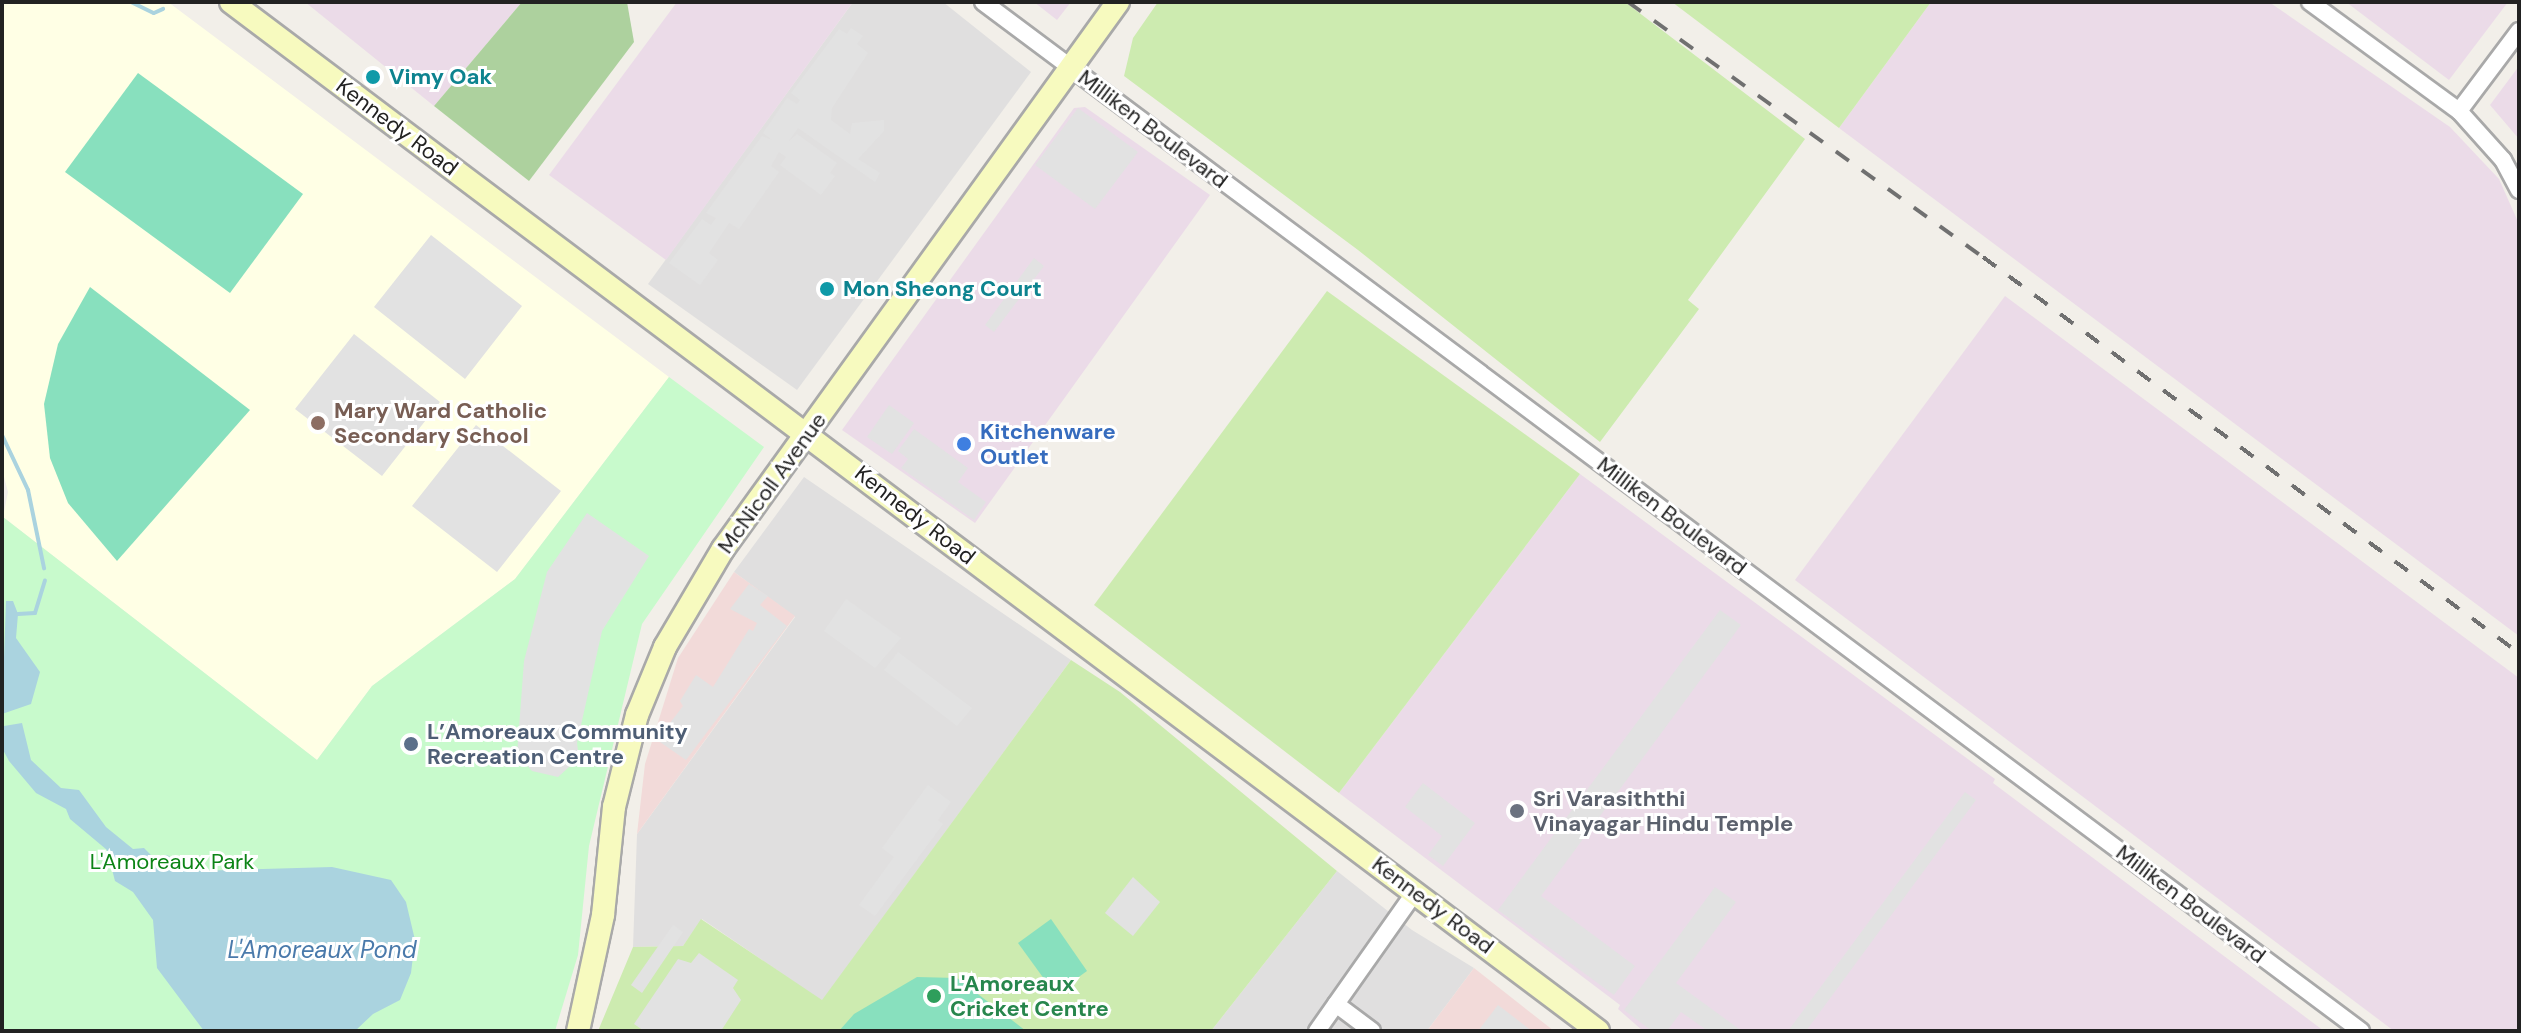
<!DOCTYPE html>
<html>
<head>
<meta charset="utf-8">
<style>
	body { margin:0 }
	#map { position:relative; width:2521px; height:1033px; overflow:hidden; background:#f2efe9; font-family:"DM Sans",sans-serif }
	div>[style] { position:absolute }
	.residential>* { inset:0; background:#e0dfdf }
	.commercial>* { inset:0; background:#f2dad9 }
	.industrial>* { inset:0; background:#ebdbe8 }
	.education>* { inset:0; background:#ffffe5 }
	.grass>* { inset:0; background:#cdebb0 }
	.forest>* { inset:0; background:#add19e }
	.park>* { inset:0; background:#c8facc }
	.pitch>* { inset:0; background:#88e0be }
	.parking>* { inset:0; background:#e2e2e2 }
	.water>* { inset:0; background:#aad3df }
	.stream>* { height:4px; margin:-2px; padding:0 2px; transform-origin:2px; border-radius:2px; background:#aad3df }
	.roads { filter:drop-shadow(2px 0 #a9a9a9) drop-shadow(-2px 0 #a9a9a9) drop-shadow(0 2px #a9a9a9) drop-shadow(0 -2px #a9a9a9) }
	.street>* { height:16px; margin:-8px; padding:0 8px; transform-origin:8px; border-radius:8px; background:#fff }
	.secondary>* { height:22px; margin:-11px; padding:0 11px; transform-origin:11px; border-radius:11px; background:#f7fabf }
	.rail>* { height:4px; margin-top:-2px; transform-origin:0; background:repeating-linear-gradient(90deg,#707070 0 16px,transparent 0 32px) }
	.dots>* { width:22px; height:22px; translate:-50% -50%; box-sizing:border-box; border:4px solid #fff; border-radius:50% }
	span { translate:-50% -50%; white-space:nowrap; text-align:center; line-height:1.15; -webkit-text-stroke:6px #fff; paint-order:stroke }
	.culture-label { font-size:22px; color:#0d838f; font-weight:700 }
	.left { translate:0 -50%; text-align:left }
	.street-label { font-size:22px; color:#222 }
	.education-label { font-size:22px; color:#785e54; font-weight:700 }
	.shop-label { font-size:22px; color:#366cbe; font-weight:700 }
	.service-label { font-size:22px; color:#4e5e75; font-weight:700 }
	.worship-label { font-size:22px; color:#5b616d; font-weight:700 }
	.park-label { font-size:22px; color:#0c8416 }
	.leisure-label { font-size:22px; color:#27864d; font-weight:700 }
	.water-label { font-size:24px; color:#4a7aab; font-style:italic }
	.frame { position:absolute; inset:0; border:4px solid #222; pointer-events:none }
</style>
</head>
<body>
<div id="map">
	<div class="residential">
		<div style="clip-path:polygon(853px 2px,943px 2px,1031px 72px,797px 390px,648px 284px)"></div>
		<div style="clip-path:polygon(804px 477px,1071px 660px,822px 1001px,702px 919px,683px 946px,633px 947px,637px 834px,795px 617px,734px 572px)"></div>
		<div style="clip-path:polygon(1337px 871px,1412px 930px,1474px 968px,1427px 1031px,1211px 1031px)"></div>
	</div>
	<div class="commercial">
		<div style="clip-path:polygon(734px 572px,795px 616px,637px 834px,645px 764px,678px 658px)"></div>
		<div style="clip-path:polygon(1474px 968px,1554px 1031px,1427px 1031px)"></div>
	</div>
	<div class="industrial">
		<div style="clip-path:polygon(305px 2px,522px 2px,434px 106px)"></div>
		<div style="clip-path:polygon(677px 2px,853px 2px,666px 260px,549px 175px)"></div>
		<div style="clip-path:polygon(1034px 2px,1071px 2px,1057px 20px)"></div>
		<div style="clip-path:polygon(1931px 2px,2269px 2px,2450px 127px,2499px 179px,2519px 224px,2519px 636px,1839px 128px)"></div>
		<div style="clip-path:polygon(2346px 2px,2508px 2px,2449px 80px)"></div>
		<div style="clip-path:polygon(2519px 66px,2519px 139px,2490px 105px)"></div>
		<div style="clip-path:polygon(1085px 107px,1210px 195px,975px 523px,842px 430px,1074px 108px)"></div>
		<div style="clip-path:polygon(2005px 296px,2519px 678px,2519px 1031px,2394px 1031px,1795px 580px)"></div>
		<div style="clip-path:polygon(1580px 474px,1995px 779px,1993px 783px,2324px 1031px,1643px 1031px,1618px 1009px,1620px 1005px,1339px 793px)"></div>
	</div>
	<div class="education">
		<div style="clip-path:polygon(2px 2px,168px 2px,669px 377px,515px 579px,372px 686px,317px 760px,3px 517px,8px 492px,2px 469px)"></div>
	</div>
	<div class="grass">
		<div style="clip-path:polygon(1158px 2px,1625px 2px,1805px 139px,1688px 300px,1699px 309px,1600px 442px,1358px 250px,1124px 76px,1133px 38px)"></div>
		<div style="clip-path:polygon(1672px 2px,1931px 2px,1839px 128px)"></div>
		<div style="clip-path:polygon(1327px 291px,1580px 474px,1339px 793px,1094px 605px)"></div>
		<div style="clip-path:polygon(1071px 660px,1120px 692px,1337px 871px,1211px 1031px,598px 1031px,633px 947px,683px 946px,701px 919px,822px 1000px)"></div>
	</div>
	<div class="forest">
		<div style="clip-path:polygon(522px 2px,627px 2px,634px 42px,529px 181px,434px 106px)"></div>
	</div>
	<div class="park">
		<div style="clip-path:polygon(669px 377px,764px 447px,642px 624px,589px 846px,578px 955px,555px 1031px,2px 1031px,3px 517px,317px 760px,372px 686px,515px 579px)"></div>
	</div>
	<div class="pitch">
		<div style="clip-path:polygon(138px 73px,303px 194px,230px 293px,65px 172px)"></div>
		<div style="clip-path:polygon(90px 287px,250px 410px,117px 561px,68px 503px,50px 458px,44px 404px,58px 344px)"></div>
		<div style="clip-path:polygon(1051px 919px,1087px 971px,1055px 994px,1018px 943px)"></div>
		<div style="clip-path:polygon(917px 977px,957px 978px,1026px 1031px,839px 1031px,854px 1014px)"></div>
	</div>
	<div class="parking">
		<div style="clip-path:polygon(851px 28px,863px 36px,857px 44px,868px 53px,832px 108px,831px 120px,850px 134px,852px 123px,884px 120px,884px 131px,858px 159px,880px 173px,875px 182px,798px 128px,788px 142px,797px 134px,837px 163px,830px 173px,835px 176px,821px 195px,780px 165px,786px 157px,779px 152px,771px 166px,779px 172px,739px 229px,729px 223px,709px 253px,718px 260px,700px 285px,669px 263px,702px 219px,711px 225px,716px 218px,706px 213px,762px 136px,772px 140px,763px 133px,787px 98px,797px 104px,800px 100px,791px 93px,839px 29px,847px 34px)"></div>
		<div style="clip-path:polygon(1078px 108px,1138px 152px,1095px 209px,1035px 165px)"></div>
		<div style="clip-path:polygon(431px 235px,522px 306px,465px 379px,374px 307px)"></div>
		<div style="clip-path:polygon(1034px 258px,1044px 266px,994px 332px,985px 325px)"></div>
		<div style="clip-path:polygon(354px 334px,440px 402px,382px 476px,295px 409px)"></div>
		<div style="clip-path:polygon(889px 405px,914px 423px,892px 454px,867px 437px)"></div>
		<div style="clip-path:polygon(476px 425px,561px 491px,497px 572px,412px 506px)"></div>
		<div style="clip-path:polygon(914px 429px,968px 468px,958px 482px,986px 502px,974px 520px,901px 468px,908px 459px,898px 451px)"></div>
		<div style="clip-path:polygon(587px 513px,649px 556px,602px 631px,577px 743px,579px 758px,558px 777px,532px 771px,517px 754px,524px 661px,547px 572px)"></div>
		<div style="clip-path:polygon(749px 584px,768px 596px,760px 605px,787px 626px,686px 760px,657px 740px,683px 706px,680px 701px,696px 675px,713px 687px,749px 629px,753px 631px,757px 623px,730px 609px)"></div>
		<div style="clip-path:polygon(846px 599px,901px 638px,875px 668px,824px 631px)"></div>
		<div style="clip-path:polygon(1720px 610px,1741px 625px,1541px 896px,1635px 966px,1614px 995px,1498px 910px)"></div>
		<div style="clip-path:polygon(898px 652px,972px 708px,957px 726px,884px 670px)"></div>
		<div style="clip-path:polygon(1423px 783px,1475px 823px,1443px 866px,1428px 855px,1442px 836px,1405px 807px)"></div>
		<div style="clip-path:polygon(928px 785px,951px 802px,938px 820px,943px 824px,875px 916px,859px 905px,894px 857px,882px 848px)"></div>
		<div style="clip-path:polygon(1965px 792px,1976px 800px,1806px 1031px,1788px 1031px)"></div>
		<div style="clip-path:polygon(1133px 877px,1160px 902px,1133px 936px,1105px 913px)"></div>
		<div style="clip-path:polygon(1715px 887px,1736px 902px,1676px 983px,1742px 1031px,1708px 1031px,1681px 1012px,1667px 1031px,1652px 1031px,1624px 1010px)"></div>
		<div style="clip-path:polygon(673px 925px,683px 932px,642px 993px,631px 985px)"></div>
		<div style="clip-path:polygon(699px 953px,738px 980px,733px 988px,741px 1000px,721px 1031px,644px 1031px,634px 1024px,678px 959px,691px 963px)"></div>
		<div style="clip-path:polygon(1498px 1005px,1532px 1031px,1478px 1031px)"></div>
	</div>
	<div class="water">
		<div style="clip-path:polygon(6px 601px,13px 601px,18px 614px,16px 638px,40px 672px,31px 704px,2px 714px)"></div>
		<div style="clip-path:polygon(22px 723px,31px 760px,61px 788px,79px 790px,106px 827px,133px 849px,144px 848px,153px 857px,167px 855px,194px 871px,332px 867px,391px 880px,406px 902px,415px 940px,411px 973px,400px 1000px,373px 1014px,355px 1031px,204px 1031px,157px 968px,153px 920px,133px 892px,115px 881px,107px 850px,70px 819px,66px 809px,36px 793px,9px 761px,2px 748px,4px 726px)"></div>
	</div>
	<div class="stream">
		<div style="left:131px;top:2px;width:25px;rotate:26deg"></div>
		<div style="left:154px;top:13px;width:10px;rotate:-24deg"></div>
		<div style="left:2px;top:435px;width:61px;rotate:64.7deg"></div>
		<div style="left:28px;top:490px;width:80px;rotate:78.4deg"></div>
		<div style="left:18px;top:614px;width:17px;rotate:-3deg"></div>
		<div style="left:35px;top:613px;width:34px;rotate:-73deg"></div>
	</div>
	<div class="roads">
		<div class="street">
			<div style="left:983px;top:2px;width:1720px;rotate:36.75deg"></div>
			<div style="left:2310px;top:2px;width:185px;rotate:36.2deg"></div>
			<div style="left:2459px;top:111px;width:66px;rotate:48.1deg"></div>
			<div style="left:2503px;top:160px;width:34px;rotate:62deg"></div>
			<div style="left:2459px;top:111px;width:100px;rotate:-53.1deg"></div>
			<div style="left:1336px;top:1004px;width:45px;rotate:36.9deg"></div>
			<div style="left:1317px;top:1031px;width:170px;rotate:-54.8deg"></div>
		</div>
		<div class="secondary">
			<div style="left:231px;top:2px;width:1711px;rotate:36.97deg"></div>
			<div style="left:578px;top:1031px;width:119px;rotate:-77.8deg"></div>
			<div style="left:603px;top:915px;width:109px;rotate:-84.2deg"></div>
			<div style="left:614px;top:807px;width:95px;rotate:-76deg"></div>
			<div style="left:637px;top:715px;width:74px;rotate:-67.6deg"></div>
			<div style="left:665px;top:647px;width:114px;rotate:-59.4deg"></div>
			<div style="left:723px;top:549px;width:675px;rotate:-54.17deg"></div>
		</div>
	</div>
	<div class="rail">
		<div style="left:1628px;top:2px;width:437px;rotate:35.7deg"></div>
		<div style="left:1983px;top:257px;width:666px;rotate:36.46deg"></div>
	</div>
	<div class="dots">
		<div style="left:373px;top:77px;background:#0f9aa8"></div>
		<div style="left:827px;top:289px;background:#0f9aa8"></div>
		<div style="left:318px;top:423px;background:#8d6e63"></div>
		<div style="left:964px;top:444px;background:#3f7fe0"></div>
		<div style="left:411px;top:744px;background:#5c6f8a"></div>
		<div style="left:1517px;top:811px;background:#6b7280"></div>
		<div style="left:934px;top:996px;background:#2e9e5b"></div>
	</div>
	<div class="culture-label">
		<span class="left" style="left:389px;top:77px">Vimy Oak</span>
		<span class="left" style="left:843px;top:289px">Mon Sheong Court</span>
	</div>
	<div class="street-label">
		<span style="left:397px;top:127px;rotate:37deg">Kennedy Road</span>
		<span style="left:1153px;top:129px;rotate:37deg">Milliken Boulevard</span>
		<span style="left:772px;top:483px;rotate:-54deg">McNicoll Avenue</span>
		<span style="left:915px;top:515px;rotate:38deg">Kennedy Road</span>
		<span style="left:1672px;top:516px;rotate:37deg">Milliken Boulevard</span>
		<span style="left:2191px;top:904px;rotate:37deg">Milliken Boulevard</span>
		<span style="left:1433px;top:905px;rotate:37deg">Kennedy Road</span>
	</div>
	<div class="education-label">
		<span class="left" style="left:334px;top:423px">Mary Ward Catholic<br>Secondary School</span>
	</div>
	<div class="shop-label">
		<span class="left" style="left:980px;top:444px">Kitchenware<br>Outlet</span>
	</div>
	<div class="service-label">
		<span class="left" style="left:427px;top:744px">L’Amoreaux Community<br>Recreation Centre</span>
	</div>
	<div class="worship-label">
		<span class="left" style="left:1533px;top:811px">Sri Varasiththi<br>Vinayagar Hindu Temple</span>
	</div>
	<div class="park-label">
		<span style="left:172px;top:862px">L'Amoreaux Park</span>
	</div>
	<div class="leisure-label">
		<span class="left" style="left:950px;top:996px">L'Amoreaux<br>Cricket Centre</span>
	</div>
	<div class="water-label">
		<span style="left:322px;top:950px">L'Amoreaux Pond</span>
	</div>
	<div class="frame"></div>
</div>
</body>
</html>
